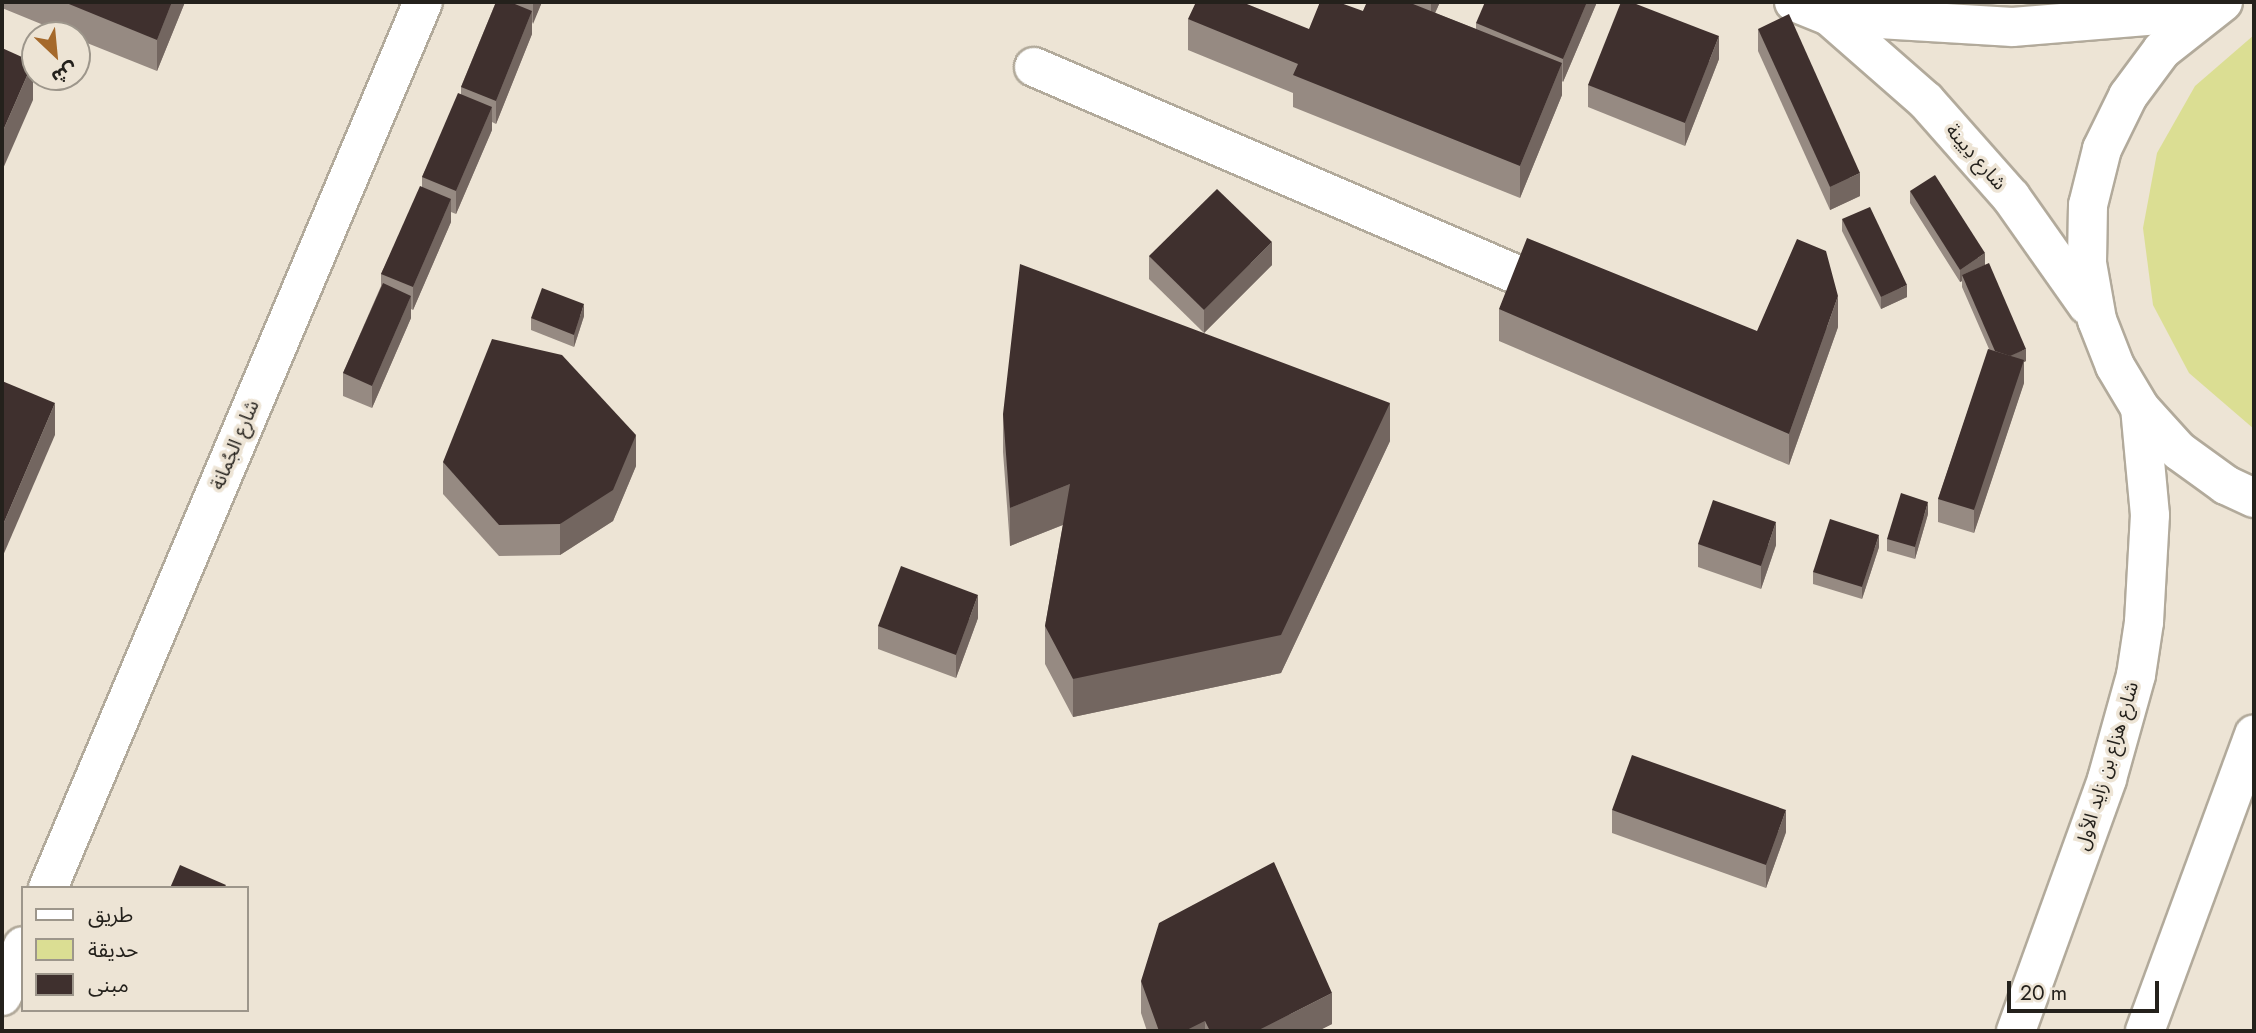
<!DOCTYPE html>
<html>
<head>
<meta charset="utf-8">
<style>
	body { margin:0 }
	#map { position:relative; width:2256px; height:1033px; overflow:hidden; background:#ede4d5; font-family:Jost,"Noto Sans Arabic",sans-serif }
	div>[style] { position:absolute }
	.green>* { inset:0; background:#dbde93 }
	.roads { filter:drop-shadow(2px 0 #b2aa9b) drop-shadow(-2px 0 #b2aa9b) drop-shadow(0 2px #b2aa9b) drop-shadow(0 -2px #b2aa9b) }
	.minor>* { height:38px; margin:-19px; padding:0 19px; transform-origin:19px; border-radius:19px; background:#fff }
	.wall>* { inset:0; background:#968a82 }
	.shaded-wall>* { inset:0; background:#736660 }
	.building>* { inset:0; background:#3f302e }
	span { translate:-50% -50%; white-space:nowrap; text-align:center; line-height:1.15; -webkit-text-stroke:7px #ede4d5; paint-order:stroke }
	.street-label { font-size:19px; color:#24211c }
	.frame { position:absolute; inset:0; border:4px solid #24211c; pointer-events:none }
	.legend { position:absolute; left:21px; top:886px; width:228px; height:126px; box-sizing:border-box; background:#ede4d5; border:2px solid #9d968b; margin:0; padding:9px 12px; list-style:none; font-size:21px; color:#24211c }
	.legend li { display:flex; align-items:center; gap:14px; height:35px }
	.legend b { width:35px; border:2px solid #9d968b }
	.north { position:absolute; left:21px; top:21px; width:70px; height:70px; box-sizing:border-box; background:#ede4d5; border:2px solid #9d968b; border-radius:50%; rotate:154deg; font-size:19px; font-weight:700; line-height:28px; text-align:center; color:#24211c }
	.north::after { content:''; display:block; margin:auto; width:24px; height:32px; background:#a5692b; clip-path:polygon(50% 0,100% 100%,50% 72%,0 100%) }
	.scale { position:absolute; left:2007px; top:981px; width:152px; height:32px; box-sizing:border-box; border:4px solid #24211c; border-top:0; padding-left:9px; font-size:21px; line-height:24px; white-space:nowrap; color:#24211c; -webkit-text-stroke:5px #ede4d5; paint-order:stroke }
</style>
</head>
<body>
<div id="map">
	<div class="green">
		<div style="clip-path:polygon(2254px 35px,2254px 429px,2189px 373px,2153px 305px,2143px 228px,2157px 153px,2195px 86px)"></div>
	</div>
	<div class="roads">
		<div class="minor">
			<div style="left:1794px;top:2px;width:38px;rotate:22deg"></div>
			<div style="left:1829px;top:16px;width:129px;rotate:41.2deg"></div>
			<div style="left:1926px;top:101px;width:128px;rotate:48.5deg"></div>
			<div style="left:2011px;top:197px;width:133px;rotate:54.8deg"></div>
			<div style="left:2223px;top:2px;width:78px;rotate:141.8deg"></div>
			<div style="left:2162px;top:50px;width:57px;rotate:126.5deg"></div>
			<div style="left:2128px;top:96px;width:59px;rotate:116.1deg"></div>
			<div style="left:2102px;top:149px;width:58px;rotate:104deg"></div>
			<div style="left:2088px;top:205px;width:58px;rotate:91deg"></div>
			<div style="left:2087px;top:263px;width:58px;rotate:80deg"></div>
			<div style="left:2097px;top:320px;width:49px;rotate:68.6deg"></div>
			<div style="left:2115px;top:366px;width:49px;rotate:59.2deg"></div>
			<div style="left:2140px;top:408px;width:58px;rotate:47.8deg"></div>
			<div style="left:2179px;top:451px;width:58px;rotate:35.9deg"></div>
			<div style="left:2226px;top:485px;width:31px;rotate:25deg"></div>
			<div style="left:1829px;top:16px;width:184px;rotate:3.4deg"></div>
			<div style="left:2013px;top:27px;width:194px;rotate:-4.7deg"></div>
			<div style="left:1034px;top:67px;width:529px;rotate:23.27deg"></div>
			<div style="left:48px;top:888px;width:962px;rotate:-67.06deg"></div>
			<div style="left:2px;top:996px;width:54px;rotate:-67.2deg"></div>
			<div style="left:2016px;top:1031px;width:268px;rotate:-70.1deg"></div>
			<div style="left:2107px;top:779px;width:108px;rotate:-74.4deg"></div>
			<div style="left:2136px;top:675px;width:54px;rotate:-81.4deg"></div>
			<div style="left:2144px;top:622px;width:107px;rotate:-86.8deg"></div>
			<div style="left:2150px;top:515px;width:107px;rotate:-95.3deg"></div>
			<div style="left:2145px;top:1031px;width:316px;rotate:-69.8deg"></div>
		</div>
	</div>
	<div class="wall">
		<div style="clip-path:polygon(2px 2px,185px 2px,157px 71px,77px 39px,77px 35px,68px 35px,2px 8px)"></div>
		<div style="clip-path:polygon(496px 2px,542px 2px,532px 24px,532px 34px,496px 124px,492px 122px,492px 130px,456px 214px,451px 212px,451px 222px,413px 310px,411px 309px,411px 318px,372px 408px,343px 396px,343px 373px,381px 286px,381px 274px,422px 187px,422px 177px,461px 95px,461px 87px)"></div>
		<div style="clip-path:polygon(1367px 2px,1440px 2px,1435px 13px,1476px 29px,1476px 23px,1597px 2px,1563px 82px,1562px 81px,1562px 95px,1520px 198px,1293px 107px,1293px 93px,1188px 50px,1188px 19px,1309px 29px,1363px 11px)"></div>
		<div style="clip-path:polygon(1758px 29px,1860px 196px,1830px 210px,1758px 51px)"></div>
		<div style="clip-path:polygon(1719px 59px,1685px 146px,1588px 107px,1588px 85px)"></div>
		<div style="clip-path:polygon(1910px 191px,1985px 265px,2026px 361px,2024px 362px,2024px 383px,1974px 533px,1938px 522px,1938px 499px,1989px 349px,1962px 287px,1962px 281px,1960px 282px,1910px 203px)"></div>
		<div style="clip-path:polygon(1842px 219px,1907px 297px,1881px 309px,1842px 231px)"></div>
		<div style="clip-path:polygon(1149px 256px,1272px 265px,1204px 333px,1149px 279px)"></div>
		<div style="clip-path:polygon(1499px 309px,1757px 331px,1838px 327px,1789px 465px,1499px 341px)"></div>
		<div style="clip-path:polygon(584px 316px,574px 347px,531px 330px,531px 318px)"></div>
		<div style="clip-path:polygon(1003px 414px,1390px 441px,1281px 673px,1073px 717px,1045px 664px,1045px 626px,1063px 525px,1010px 546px,1003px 452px)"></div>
		<div style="clip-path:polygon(443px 462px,636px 466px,613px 521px,560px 555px,499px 556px,443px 494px)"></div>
		<div style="clip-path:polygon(1928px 514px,1915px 559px,1887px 551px,1887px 539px)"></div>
		<div style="clip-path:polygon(1698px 544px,1776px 545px,1761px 589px,1698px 567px)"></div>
		<div style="clip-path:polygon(1879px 547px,1862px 599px,1813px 584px,1813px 572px)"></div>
		<div style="clip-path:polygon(978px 618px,956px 678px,878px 649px,878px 626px)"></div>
		<div style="clip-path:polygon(1612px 810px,1786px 832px,1766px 888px,1612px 833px)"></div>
		<div style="clip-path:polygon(1141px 981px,1332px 1024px,1318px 1031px,1147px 1031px,1141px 1013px)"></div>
	</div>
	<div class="shaded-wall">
		<div style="clip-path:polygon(172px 2px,185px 2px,157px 71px,157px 40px)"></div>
		<div style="clip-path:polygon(533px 2px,542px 2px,533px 24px)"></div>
		<div style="clip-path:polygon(1431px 2px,1440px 2px,1431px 22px)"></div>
		<div style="clip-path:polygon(1587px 2px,1597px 2px,1563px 82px,1563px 59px)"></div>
		<div style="clip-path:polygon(532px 11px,532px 34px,496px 124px,496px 101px)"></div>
		<div style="clip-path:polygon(1719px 36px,1719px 59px,1685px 146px,1685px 123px)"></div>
		<div style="clip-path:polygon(33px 62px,33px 100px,2px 171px,2px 133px)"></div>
		<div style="clip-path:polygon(1562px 63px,1562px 95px,1520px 198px,1520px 166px)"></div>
		<div style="clip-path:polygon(492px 107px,492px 130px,456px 214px,456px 191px)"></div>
		<div style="clip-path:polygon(1860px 173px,1860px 196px,1830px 210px,1830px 187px)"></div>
		<div style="clip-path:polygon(451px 199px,451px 222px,413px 310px,413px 287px)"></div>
		<div style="clip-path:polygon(1272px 242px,1272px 265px,1204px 333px,1204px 310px)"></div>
		<div style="clip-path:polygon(1985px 253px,1985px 265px,1962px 275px,1962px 281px,1960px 282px,1960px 270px)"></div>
		<div style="clip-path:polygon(1907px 285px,1907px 297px,1881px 309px,1881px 297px)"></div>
		<div style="clip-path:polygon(411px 296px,411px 318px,372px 408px,372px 386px)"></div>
		<div style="clip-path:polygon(1838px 296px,1838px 327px,1789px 465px,1789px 434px)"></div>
		<div style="clip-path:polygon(584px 304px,584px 316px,574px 347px,574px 335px)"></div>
		<div style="clip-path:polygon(2026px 349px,2026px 361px,2024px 362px,2024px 383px,1974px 533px,1974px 510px,1999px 360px)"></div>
		<div style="clip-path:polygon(55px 403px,55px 435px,2px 558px,2px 527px)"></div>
		<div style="clip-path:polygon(1390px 403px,1390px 441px,1281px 673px,1073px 717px,1073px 679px)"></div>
		<div style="clip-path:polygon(636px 435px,636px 466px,613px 521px,560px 555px,560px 524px)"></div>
		<div style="clip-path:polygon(1070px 484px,1070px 522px,1010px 546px,1010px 508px)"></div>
		<div style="clip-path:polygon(1928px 502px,1928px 514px,1915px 559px,1915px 547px)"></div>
		<div style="clip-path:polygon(1776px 522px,1776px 545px,1761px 589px,1761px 566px)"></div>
		<div style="clip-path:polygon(1879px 535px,1879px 547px,1862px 599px,1862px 587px)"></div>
		<div style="clip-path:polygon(978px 595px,978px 618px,956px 678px,956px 655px)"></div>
		<div style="clip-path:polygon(1786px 810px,1786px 832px,1766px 888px,1766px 865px)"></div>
		<div style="clip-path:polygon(1332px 993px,1332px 1024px,1318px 1031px,1257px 1031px)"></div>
		<div style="clip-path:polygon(1205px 1021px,1205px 1031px,1185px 1031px)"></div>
	</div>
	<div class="building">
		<div style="clip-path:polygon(64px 2px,172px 2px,157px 40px)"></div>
		<div style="clip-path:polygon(496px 2px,510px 2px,532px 11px,496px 101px,461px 87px)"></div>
		<div style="clip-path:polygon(1196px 2px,1242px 2px,1309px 29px,1320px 2px,1338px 2px,1363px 11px,1367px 2px,1408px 2px,1562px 63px,1520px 166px,1293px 75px,1298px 64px,1188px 19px)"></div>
		<div style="clip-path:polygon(1485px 2px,1587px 2px,1563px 59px,1476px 23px)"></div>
		<div style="clip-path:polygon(1621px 2px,1631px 2px,1719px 36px,1685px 123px,1588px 85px)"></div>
		<div style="clip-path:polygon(1789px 14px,1860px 173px,1830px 187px,1758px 29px)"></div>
		<div style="clip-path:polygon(2px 48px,33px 62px,2px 133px)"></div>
		<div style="clip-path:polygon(458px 93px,492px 107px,456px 191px,422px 177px)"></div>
		<div style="clip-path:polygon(1935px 175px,1985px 253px,1960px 270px,1910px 191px)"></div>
		<div style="clip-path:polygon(420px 186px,451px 199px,413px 287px,381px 274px)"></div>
		<div style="clip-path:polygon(1217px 189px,1272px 242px,1204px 310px,1149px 256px)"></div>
		<div style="clip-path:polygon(1870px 207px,1907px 285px,1881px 297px,1842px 219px)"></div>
		<div style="clip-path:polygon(1527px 238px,1757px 331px,1797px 239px,1826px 251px,1838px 296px,1789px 434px,1499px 309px)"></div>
		<div style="clip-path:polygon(1989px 263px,2026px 349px,2010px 356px,1995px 351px,1962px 275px)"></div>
		<div style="clip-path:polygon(1020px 264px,1390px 403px,1281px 635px,1073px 679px,1045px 626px,1070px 484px,1010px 508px,1003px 414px)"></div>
		<div style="clip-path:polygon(383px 283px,411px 296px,372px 386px,343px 373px)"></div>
		<div style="clip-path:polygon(542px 288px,584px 304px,574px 335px,531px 318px)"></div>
		<div style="clip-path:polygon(492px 339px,562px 355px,636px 435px,613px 490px,560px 524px,499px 525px,443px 462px)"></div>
		<div style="clip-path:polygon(1988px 349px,2024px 360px,1974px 510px,1938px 499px)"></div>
		<div style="clip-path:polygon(2px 381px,55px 403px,2px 527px)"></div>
		<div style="clip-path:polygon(1901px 493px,1928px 502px,1915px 547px,1887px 539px)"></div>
		<div style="clip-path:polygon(1713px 500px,1776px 522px,1761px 566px,1698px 544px)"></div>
		<div style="clip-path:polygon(1830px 519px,1879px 535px,1862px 587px,1813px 572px)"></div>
		<div style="clip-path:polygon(901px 566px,978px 595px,956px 655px,878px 626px)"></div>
		<div style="clip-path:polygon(1632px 755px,1786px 810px,1766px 865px,1612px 810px)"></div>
		<div style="clip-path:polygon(1274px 862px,1332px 993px,1257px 1031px,1210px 1031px,1205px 1021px,1185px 1031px,1159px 1031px,1141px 981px,1159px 923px)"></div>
		<div style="clip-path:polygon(180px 865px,226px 885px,224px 888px,170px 888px)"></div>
	</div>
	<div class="street-label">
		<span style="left:1976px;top:157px;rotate:49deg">شارع دِيينة</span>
		<span style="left:235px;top:445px;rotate:-67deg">شارع الجُمانة</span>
		<span style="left:2107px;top:766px;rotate:-73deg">شارع هزاع بن زايد الأول</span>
	</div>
	<div class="frame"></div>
	<ul class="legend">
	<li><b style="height:9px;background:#fff"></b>طريق</li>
	<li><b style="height:19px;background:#dbde93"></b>حديقة</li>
	<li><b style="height:19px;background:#3f302e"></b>مبنى</li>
	</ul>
	<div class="north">ش</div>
	<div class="scale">20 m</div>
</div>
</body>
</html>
